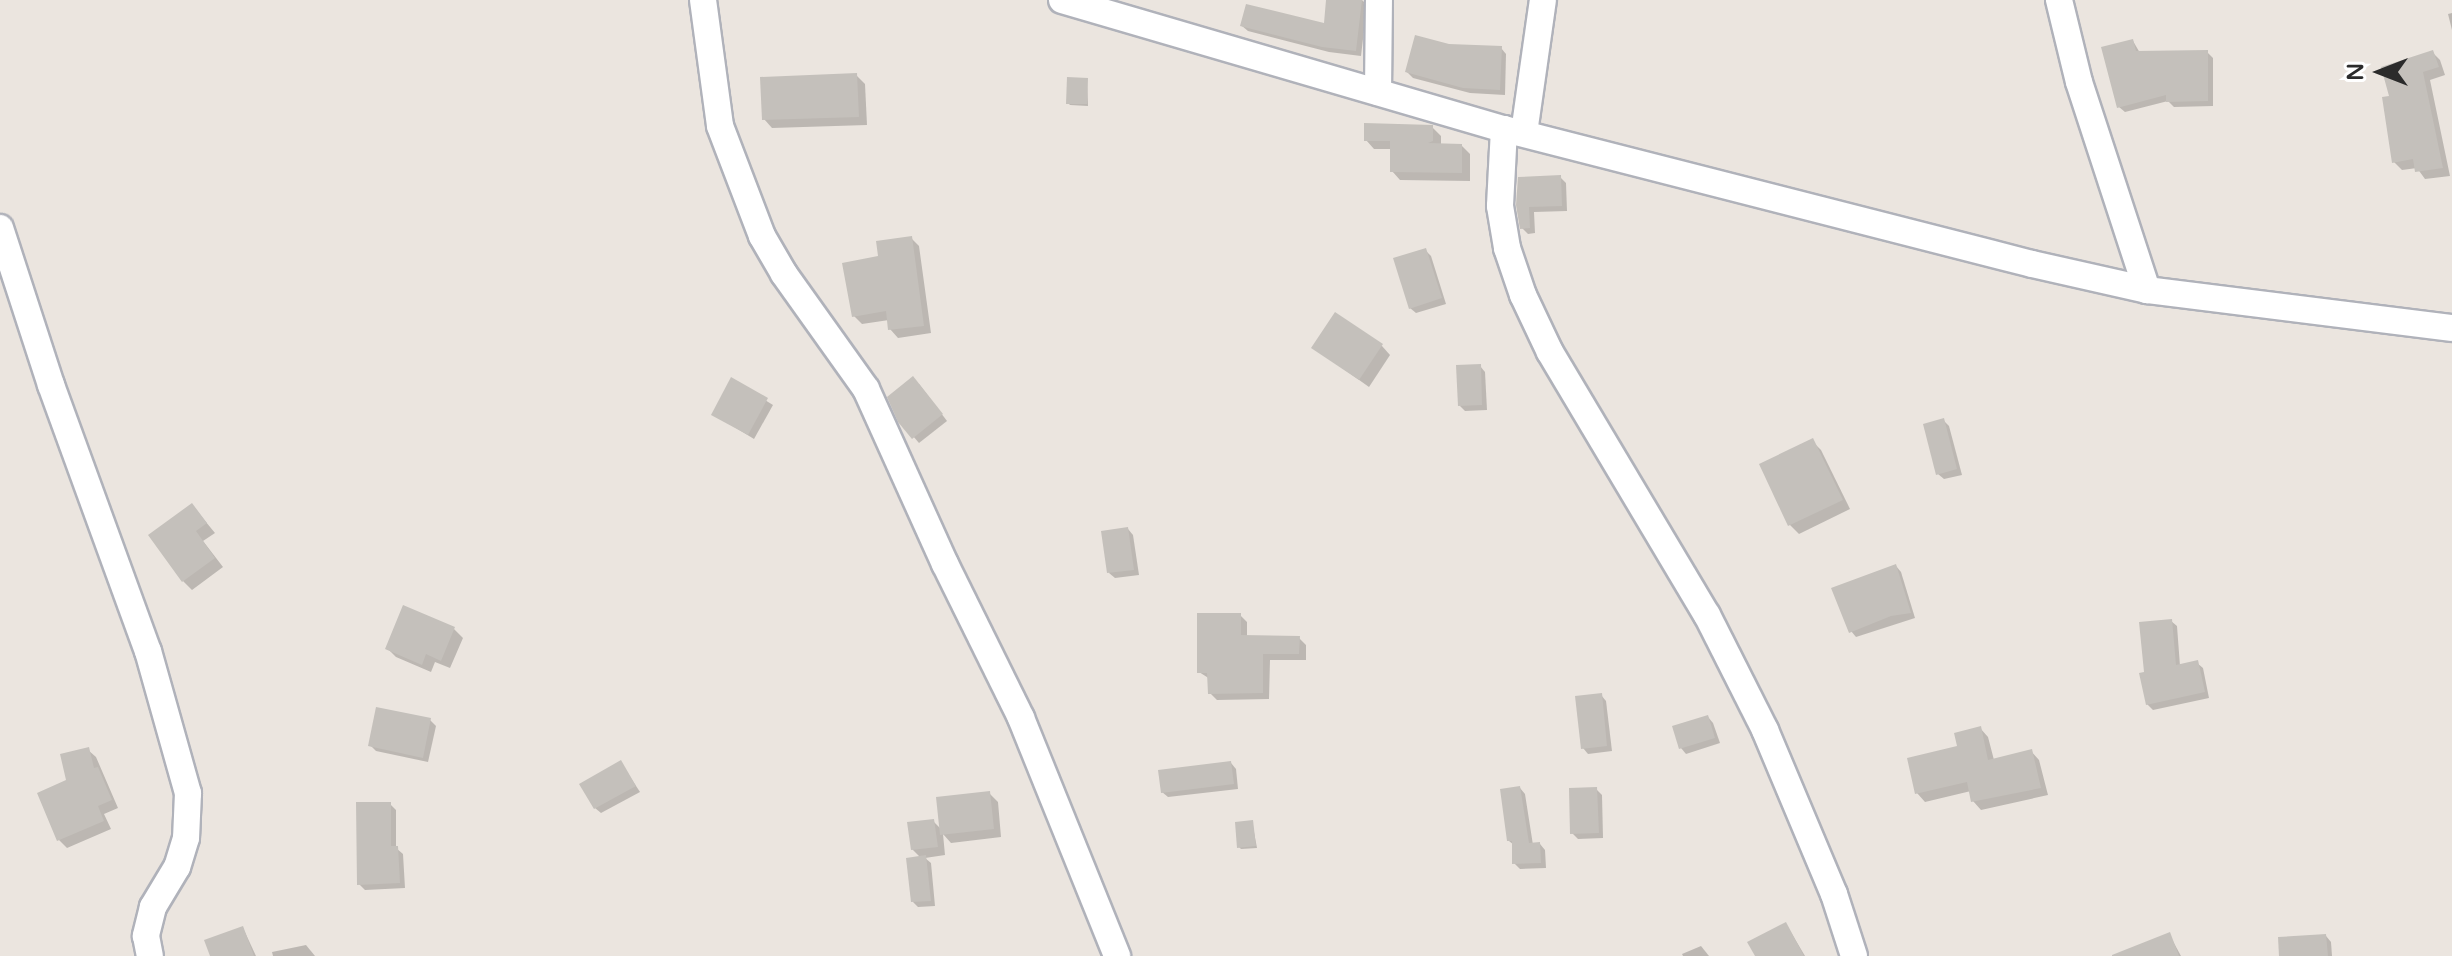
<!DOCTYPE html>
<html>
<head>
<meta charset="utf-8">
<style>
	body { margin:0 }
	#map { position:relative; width:2452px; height:956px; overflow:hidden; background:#ebe5df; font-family:"Varela Round",sans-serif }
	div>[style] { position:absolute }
	.shadow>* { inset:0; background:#0003 }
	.building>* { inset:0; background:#c4c0bb }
	.roads { filter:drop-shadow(2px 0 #b0b2ba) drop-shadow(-2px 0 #b0b2ba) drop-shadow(0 2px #b0b2ba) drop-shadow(0 -2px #b0b2ba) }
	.minor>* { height:26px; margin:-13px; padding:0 13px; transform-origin:13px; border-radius:13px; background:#fff }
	span { translate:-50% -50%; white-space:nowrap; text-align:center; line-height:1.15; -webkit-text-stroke:7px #fff; paint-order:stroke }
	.north { position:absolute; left:2340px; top:32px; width:80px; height:80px; -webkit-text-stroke:6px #fff; paint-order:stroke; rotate:270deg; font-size:22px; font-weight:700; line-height:32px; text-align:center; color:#2b2b2b }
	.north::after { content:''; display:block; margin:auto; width:28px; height:36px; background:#2b2b2b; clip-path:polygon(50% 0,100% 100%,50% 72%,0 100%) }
</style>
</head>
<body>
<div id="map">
	<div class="shadow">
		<div style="clip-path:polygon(1328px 0,1362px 0,1367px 5px,1361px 56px,1329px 52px,1248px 31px,1242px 26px,1326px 26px)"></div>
		<div style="clip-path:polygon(2452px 13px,2452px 30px,2448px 14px)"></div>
		<div style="clip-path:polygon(2133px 41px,2140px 53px,2207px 52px,2213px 58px,2213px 106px,2174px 107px,2168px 101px,2125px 112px,2119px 107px)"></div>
		<div style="clip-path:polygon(1501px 48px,1506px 54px,1505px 95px,1470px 93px,1413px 78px,1407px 72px)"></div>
		<div style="clip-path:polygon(2432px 52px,2440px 60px,2445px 75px,2430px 80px,2450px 176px,2425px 179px,2417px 168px,2402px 170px,2394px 162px,2391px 98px)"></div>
		<div style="clip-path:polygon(856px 75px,865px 84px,867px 125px,772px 128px,764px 119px)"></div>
		<div style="clip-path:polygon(1087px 80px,1088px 106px,1070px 105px,1068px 103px)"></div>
		<div style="clip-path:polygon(1432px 127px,1441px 136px,1441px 145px,1462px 146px,1470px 154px,1470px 181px,1400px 180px,1392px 171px,1392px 149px,1374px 149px,1366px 140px)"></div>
		<div style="clip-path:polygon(1560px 177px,1566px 183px,1567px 211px,1534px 212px,1535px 233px,1528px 234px,1522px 228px,1518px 205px)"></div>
		<div style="clip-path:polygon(911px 238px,919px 246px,931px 333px,898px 338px,890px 329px,889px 320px,862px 324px,854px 316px,881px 258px)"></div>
		<div style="clip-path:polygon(1425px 250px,1431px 256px,1446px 304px,1416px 313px,1410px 308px)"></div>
		<div style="clip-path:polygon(1382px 346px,1390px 355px,1369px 387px,1314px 348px)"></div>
		<div style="clip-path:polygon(1480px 366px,1485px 372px,1487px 410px,1465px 411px,1460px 406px)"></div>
		<div style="clip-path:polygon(732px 380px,773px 405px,754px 439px,713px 414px)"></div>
		<div style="clip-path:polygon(919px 384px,947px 421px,919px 443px,900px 421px)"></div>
		<div style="clip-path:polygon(1943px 420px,1949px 426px,1962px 475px,1944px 479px,1938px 474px)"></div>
		<div style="clip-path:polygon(1812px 441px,1821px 450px,1850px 509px,1799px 534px,1790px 525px,1761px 465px)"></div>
		<div style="clip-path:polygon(192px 505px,215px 533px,203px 541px,223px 567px,192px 590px,183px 581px)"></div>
		<div style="clip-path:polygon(1128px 529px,1133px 535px,1139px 575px,1115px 578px,1109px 573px)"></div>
		<div style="clip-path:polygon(1896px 566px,1901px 572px,1915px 618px,1856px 637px,1851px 631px)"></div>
		<div style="clip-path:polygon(1240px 615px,1247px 622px,1247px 637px,1299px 638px,1306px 645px,1306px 660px,1270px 660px,1269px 699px,1217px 700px,1210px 693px,1210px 679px,1199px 672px)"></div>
		<div style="clip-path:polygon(2171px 621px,2177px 626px,2180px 666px,2197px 663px,2203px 668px,2209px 698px,2153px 710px,2147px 704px,2146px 674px)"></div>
		<div style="clip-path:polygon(454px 629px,463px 638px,450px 668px,435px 662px,431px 672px,396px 657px,387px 648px)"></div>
		<div style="clip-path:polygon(1601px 695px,1606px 701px,1612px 751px,1588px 754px,1583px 748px)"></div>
		<div style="clip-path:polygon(1708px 717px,1713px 723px,1720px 743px,1686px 754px,1681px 748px)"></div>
		<div style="clip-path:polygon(430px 720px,436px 726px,428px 762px,376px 751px,370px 745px)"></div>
		<div style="clip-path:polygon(1980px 728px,1988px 737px,1994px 760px,2031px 751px,2039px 760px,2048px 795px,1981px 810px,1973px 801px,1971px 791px,1925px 802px,1917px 793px)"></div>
		<div style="clip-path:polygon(88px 750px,96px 757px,118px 808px,104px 814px,111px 829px,67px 848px,59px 840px,68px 781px)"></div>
		<div style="clip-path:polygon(621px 763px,640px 792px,601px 813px,595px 808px)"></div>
		<div style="clip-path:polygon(1231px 763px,1236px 769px,1238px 789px,1168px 797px,1162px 792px)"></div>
		<div style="clip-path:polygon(1520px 788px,1525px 794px,1533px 845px,1540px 844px,1545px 850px,1546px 868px,1520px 869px,1514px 863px,1514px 845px,1509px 841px)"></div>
		<div style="clip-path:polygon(1596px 789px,1602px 795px,1603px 838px,1578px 839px,1572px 833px)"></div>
		<div style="clip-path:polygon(989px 793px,998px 802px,1001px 837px,951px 843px,943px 834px,945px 855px,925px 858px,931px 863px,935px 906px,918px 907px,913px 902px,921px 858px,912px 849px,933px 821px,942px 830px)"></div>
		<div style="clip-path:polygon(390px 804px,396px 810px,396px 848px,403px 854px,405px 888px,365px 890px,359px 884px)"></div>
		<div style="clip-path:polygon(1252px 822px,1257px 848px,1241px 849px,1239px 847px)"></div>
		<div style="clip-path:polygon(1786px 924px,1805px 956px,1757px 956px)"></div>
		<div style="clip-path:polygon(243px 928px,256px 956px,212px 956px)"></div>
		<div style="clip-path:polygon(2169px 934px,2181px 956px,2150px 956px)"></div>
		<div style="clip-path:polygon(2326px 936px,2331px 942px,2332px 956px,2281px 956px)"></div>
		<div style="clip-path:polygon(306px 945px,315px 956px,273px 956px,272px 952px)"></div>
		<div style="clip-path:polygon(1701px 946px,1709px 956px,1683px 956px,1682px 954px)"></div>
	</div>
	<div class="building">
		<div style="clip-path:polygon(1326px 0,1362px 0,1356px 51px,1322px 47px,1240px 26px,1246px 4px,1324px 23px)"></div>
		<div style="clip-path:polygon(1415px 35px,1449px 44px,1502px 46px,1500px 90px,1463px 88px,1405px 72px)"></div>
		<div style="clip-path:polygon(2133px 39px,2136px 51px,2208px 50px,2208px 101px,2166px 102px,2166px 95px,2117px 108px,2101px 47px)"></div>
		<div style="clip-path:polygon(2433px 50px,2439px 67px,2423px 72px,2443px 168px,2415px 172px,2413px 159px,2392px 163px,2382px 97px,2389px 96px,2381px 67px)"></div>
		<div style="clip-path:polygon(857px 73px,859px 117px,762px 120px,760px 77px)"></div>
		<div style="clip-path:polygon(1067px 77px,1088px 78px,1087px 104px,1066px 104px)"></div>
		<div style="clip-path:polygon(1364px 123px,1433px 125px,1433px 141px,1428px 143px,1462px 144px,1462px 173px,1390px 172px,1390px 141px,1364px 141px)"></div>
		<div style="clip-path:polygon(1561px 175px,1562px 206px,1529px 207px,1530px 228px,1520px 229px,1516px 205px,1518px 177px)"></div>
		<div style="clip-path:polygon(912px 236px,924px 326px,888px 330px,886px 311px,852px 317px,842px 263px,878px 256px,876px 241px)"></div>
		<div style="clip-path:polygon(1426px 248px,1442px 298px,1409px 309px,1393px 258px)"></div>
		<div style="clip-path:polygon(1335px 312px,1383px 344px,1359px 380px,1311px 348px)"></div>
		<div style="clip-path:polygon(1481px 364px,1482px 405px,1458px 406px,1456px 365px)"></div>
		<div style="clip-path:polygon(913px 376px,943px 414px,912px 439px,898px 422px,887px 397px)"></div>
		<div style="clip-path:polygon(731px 377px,768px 398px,748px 435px,711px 415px)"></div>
		<div style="clip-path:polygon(1944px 418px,1957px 469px,1936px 475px,1923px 424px)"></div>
		<div style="clip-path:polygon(1813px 438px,1843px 500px,1788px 526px,1759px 464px)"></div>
		<div style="clip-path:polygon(192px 503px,207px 523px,196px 531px,215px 558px,182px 582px,148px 535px)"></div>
		<div style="clip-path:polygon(1128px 527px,1134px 570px,1107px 573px,1101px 531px)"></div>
		<div style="clip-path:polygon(1896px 564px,1911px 613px,1891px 616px,1849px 633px,1831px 588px)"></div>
		<div style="clip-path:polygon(403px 605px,455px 627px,441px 661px,426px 654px,422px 665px,385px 649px)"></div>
		<div style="clip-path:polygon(1197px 613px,1241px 613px,1241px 635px,1300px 636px,1299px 654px,1263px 654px,1263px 693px,1208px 694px,1207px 673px,1197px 673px)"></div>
		<div style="clip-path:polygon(2172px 619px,2176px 665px,2198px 660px,2205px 692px,2146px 705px,2139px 673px,2144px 672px,2139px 622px)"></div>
		<div style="clip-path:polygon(1602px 693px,1607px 746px,1581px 749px,1575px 696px)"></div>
		<div style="clip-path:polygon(376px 707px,431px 718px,423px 758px,368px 746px)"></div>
		<div style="clip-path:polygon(1708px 715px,1715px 738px,1679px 749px,1672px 726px)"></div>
		<div style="clip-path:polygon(1981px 726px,1988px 760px,2032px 749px,2041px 788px,1971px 802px,1967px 782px,1915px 794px,1907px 758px,1957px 746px,1954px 733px)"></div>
		<div style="clip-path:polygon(89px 747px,94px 768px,98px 767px,112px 800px,98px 806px,104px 821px,57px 841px,37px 793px,66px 780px,60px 754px)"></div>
		<div style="clip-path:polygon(621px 760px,636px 786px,594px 809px,579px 784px)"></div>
		<div style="clip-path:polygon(1231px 761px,1234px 784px,1161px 793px,1158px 770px)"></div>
		<div style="clip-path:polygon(1520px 786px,1529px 843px,1540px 842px,1541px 863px,1512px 864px,1512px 841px,1507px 841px,1500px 789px)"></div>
		<div style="clip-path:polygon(1597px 787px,1599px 833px,1570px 834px,1569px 788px)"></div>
		<div style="clip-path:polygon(990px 791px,994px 829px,940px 835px,936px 797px)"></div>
		<div style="clip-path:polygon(356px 802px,391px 802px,391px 846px,398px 846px,400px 883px,357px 885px)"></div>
		<div style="clip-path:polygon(934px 819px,938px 847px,911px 850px,907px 822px)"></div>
		<div style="clip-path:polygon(1253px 820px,1256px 846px,1237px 848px,1235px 822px)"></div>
		<div style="clip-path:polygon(926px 855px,931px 901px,911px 902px,906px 858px)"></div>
		<div style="clip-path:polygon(1786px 922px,1804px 956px,1755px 956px,1747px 942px)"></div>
		<div style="clip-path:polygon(243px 926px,254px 956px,210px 956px,204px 940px)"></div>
		<div style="clip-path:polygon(2170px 932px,2179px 956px,2112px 956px,2112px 955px)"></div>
		<div style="clip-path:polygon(2326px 934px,2328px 956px,2279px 956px,2278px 937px)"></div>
	</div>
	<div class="roads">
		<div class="minor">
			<div style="left:703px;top:0;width:127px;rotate:82.3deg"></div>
			<div style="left:720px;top:126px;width:118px;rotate:69.1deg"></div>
			<div style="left:762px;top:236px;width:44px;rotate:59.9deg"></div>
			<div style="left:784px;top:274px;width:141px;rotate:54.5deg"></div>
			<div style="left:866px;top:389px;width:192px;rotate:65.7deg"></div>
			<div style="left:945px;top:564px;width:172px;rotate:63.7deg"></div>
			<div style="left:1021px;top:718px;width:257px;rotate:68deg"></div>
			<div style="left:1062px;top:0;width:460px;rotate:16.3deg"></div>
			<div style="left:1504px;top:129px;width:545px;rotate:14.34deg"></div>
			<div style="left:2032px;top:264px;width:118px;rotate:12.7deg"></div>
			<div style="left:2147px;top:290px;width:307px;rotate:7.1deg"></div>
			<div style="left:2059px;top:0;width:84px;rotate:76.3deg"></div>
			<div style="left:2079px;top:82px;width:219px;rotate:71.9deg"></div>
			<div style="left:1378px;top:92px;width:92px;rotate:-89.4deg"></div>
			<div style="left:1504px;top:129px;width:77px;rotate:93deg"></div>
			<div style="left:1500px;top:206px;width:43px;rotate:80.5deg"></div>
			<div style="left:1507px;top:248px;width:50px;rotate:71.2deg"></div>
			<div style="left:1523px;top:295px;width:63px;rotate:64.7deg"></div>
			<div style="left:1550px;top:352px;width:306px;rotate:59.2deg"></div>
			<div style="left:1707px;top:615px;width:129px;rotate:63.2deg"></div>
			<div style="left:1765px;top:730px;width:178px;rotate:67.2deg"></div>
			<div style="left:1834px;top:894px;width:65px;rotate:72.1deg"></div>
			<div style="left:1524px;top:133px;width:134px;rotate:-81.9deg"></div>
			<div style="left:0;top:228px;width:165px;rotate:72deg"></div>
			<div style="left:51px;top:385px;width:283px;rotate:70deg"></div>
			<div style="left:148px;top:651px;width:148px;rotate:74.3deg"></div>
			<div style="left:188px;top:793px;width:45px;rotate:92.5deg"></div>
			<div style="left:186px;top:838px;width:30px;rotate:107deg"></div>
			<div style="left:177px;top:867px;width:47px;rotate:121deg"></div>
			<div style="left:153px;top:907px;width:30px;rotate:104deg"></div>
			<div style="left:146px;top:936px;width:20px;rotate:79deg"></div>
		</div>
	</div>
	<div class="north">N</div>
</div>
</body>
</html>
